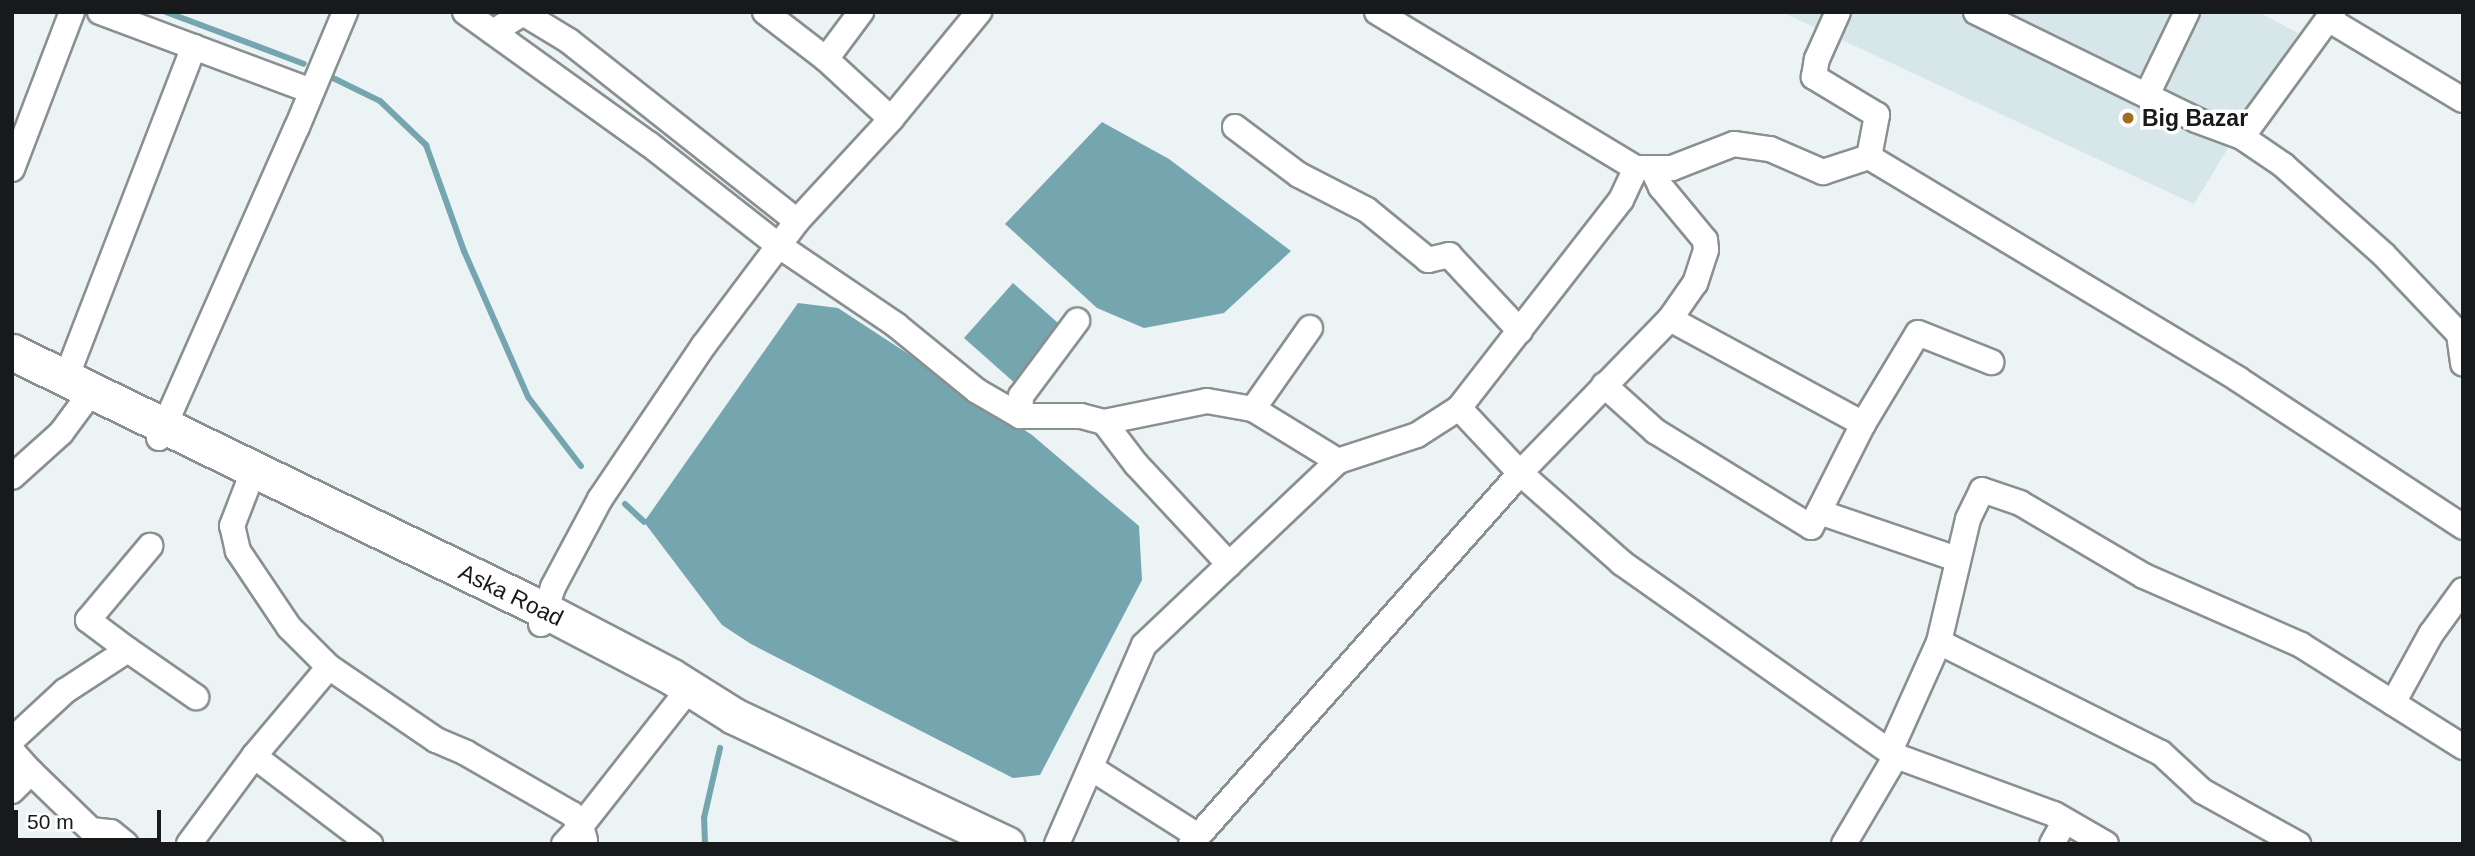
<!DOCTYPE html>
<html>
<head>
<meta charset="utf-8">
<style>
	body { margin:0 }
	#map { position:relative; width:2475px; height:856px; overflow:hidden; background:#ecf3f4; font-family:Arial,sans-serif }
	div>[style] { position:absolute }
	.built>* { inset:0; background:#d6e6e9 }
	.water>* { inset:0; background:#75a5af }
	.stream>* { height:6px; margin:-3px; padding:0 3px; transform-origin:3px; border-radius:3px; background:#75a5af }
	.roads { filter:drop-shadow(2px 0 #8a9091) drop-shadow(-2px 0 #8a9091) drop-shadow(0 2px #8a9091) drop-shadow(0 -2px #8a9091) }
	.minor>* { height:24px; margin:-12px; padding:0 12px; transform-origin:12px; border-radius:12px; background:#fff }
	.highway>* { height:35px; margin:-17.5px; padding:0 17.5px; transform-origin:17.5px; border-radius:17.5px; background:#fff }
	.dots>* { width:19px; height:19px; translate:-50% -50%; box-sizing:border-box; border:4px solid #fff; border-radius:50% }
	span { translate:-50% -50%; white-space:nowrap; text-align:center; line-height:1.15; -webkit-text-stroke:7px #fff; paint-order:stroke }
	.poi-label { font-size:23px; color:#17191a; font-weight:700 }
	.left { translate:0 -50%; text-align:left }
	.street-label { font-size:23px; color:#17191a }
	.frame { position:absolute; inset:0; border:14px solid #17191a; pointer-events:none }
	.scale { position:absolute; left:14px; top:810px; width:147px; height:32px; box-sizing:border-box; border:4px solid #17191a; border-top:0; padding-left:9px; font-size:21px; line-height:24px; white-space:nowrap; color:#17191a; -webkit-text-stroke:5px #fff; paint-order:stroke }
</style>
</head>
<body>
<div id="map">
	<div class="built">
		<div style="clip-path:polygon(1782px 12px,2258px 12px,2298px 33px,2194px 204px)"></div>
	</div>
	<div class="water">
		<div style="clip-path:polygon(1102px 122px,1169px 159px,1291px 251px,1224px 313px,1144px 328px,1097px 308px,1005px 224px)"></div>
		<div style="clip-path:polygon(1013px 283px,1066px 330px,1017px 385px,964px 338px)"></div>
		<div style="clip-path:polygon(798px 303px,838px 308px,1032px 435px,1139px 526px,1142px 580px,1040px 775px,1013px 778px,751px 644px,722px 625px,644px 522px)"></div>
	</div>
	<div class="stream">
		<div style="left:166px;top:12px;width:147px;rotate:20.6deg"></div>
		<div style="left:333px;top:78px;width:52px;rotate:26.1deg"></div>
		<div style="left:380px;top:101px;width:64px;rotate:43.7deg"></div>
		<div style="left:426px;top:145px;width:113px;rotate:70.3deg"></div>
		<div style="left:464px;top:251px;width:159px;rotate:66.3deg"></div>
		<div style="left:528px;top:397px;width:87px;rotate:52.5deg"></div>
		<div style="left:625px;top:504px;width:26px;rotate:43deg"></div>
		<div style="left:705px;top:844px;width:26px;rotate:-92deg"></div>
		<div style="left:704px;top:818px;width:72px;rotate:-77.1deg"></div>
	</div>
	<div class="roads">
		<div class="minor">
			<div style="left:100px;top:12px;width:225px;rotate:20.5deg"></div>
			<div style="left:465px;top:12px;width:226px;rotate:35.7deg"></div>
			<div style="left:649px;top:144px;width:164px;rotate:38.1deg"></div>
			<div style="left:778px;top:245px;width:143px;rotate:34.1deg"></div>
			<div style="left:896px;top:325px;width:104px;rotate:39.2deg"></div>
			<div style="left:977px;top:391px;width:50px;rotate:30.2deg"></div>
			<div style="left:1020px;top:416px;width:61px"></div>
			<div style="left:1081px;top:416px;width:24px;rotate:15deg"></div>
			<div style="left:1104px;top:422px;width:53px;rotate:52.7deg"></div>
			<div style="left:1136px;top:464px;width:137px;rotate:47.1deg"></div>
			<div style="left:765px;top:12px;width:77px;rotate:37.6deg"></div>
			<div style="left:826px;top:59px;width:88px;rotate:42.7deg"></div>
			<div style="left:1377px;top:12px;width:302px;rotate:31.1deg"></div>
			<div style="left:1636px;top:168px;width:36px"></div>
			<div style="left:1672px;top:168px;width:66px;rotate:-21.2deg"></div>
			<div style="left:1734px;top:144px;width:36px;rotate:8deg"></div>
			<div style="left:1770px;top:149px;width:58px;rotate:23.5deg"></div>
			<div style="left:1823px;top:172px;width:48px;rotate:-18.1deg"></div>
			<div style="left:1869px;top:157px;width:43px;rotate:-79.2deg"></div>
			<div style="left:1877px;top:115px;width:74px;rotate:-148.9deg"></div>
			<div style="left:1814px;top:77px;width:18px;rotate:-81deg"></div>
			<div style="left:1817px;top:59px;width:51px;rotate:-65.9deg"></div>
			<div style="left:1976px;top:12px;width:245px;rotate:26.1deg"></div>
			<div style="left:2196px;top:120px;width:49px;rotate:20.3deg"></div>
			<div style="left:2242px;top:137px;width:50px;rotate:34.3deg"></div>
			<div style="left:2283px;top:165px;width:135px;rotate:41.7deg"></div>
			<div style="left:2384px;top:255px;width:109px;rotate:46.5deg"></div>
			<div style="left:2459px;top:334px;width:30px;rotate:82deg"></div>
			<div style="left:2328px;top:19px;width:157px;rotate:31deg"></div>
			<div style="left:493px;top:32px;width:36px;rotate:-32deg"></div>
			<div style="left:523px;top:13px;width:54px;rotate:31.3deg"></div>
			<div style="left:569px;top:41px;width:290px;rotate:38.3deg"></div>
			<div style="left:826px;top:59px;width:59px;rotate:-53.3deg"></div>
			<div style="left:2147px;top:95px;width:92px;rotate:-64.3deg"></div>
			<div style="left:1235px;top:127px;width:80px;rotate:36.9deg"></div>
			<div style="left:1299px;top:175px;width:76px;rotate:27.2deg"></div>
			<div style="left:1367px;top:210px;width:79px;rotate:39.3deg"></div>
			<div style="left:1428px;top:260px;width:22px;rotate:-13deg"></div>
			<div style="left:1449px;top:255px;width:104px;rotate:46.9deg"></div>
			<div style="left:2242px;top:137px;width:155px;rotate:-53.9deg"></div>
			<div style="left:1869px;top:157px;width:431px;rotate:31deg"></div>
			<div style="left:2238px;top:379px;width:269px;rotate:33.3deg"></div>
			<div style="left:1652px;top:168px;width:21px;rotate:65deg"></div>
			<div style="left:1661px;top:187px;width:69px;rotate:50.3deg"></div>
			<div style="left:1705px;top:240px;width:10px;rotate:84deg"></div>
			<div style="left:1706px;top:250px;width:35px;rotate:108deg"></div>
			<div style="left:1695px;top:283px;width:44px;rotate:124.8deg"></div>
			<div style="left:12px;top:169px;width:168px;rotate:-69.1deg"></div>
			<div style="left:66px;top:378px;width:355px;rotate:-68.9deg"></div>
			<div style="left:1604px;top:385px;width:69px;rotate:42deg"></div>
			<div style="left:1655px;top:431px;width:183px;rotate:31.6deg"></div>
			<div style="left:1811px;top:527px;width:115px;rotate:-63.2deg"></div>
			<div style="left:1863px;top:424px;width:106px;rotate:-58.9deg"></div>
			<div style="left:1918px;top:333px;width:79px;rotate:21.7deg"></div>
			<div style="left:1459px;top:408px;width:89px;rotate:46.8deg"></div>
			<div style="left:1520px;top:473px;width:215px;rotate:-45.8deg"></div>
			<div style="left:1670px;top:319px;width:220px;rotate:28.5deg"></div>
			<div style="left:1253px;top:409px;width:99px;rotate:-54.9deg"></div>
			<div style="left:1020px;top:416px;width:20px;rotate:-87deg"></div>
			<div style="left:1021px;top:396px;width:94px;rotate:-53.3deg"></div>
			<div style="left:1104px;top:422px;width:105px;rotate:-11.5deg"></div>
			<div style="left:1207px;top:401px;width:47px;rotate:9.9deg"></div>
			<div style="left:1253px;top:409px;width:100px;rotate:31.5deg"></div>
			<div style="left:159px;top:438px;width:340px;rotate:-66.1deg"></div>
			<div style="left:297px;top:127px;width:125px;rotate:-67.3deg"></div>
			<div style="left:12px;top:477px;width:66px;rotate:-41.9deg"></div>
			<div style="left:61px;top:433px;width:52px;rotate:-53.6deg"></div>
			<div style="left:1819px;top:512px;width:146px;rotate:18.8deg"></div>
			<div style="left:541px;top:624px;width:39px;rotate:-72deg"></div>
			<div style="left:553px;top:587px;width:100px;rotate:-61.9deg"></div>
			<div style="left:600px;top:499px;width:186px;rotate:-56deg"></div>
			<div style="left:704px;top:345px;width:155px;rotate:-53.1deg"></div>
			<div style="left:797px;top:221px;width:139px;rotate:-47.3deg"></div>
			<div style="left:891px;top:119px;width:139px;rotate:-50.6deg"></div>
			<div style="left:1939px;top:642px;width:248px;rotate:26.6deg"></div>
			<div style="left:2161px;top:753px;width:56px;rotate:42.8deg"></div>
			<div style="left:2202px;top:791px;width:110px;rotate:28.9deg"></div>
			<div style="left:128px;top:650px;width:83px;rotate:34.7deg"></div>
			<div style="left:329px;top:667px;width:130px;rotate:34.3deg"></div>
			<div style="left:436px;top:740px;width:33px;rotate:23deg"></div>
			<div style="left:466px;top:753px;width:122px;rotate:29.9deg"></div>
			<div style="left:572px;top:814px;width:15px;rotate:53deg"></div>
			<div style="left:581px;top:826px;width:25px;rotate:133deg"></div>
			<div style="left:2393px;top:703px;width:79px;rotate:-61.2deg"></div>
			<div style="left:2431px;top:634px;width:54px;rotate:-54deg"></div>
			<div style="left:12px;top:740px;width:72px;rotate:-42.8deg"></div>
			<div style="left:65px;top:691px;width:75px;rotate:-33.1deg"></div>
			<div style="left:128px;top:650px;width:50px;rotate:-143.1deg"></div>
			<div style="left:88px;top:620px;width:97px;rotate:-50deg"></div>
			<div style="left:12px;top:751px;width:28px;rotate:48deg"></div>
			<div style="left:31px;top:772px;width:27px;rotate:135deg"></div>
			<div style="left:1890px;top:751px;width:120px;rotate:-65.8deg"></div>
			<div style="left:1939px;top:642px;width:126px;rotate:-76.7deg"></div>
			<div style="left:1968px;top:519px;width:32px;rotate:-64deg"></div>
			<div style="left:1982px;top:490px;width:40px;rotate:18.9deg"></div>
			<div style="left:2020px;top:503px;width:144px;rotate:30.5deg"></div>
			<div style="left:2144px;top:576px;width:171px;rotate:23.7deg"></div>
			<div style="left:2301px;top:645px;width:191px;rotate:32.2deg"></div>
			<div style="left:254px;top:756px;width:146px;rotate:37.2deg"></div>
			<div style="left:1091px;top:768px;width:127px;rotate:32.4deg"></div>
			<div style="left:31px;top:772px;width:83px;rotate:44deg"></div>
			<div style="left:91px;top:830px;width:20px;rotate:6deg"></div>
			<div style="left:111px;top:832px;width:19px;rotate:39deg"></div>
			<div style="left:585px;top:840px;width:15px;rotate:-106deg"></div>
			<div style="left:581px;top:826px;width:160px;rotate:-51.8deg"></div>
			<div style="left:680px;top:700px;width:16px;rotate:-63deg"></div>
			<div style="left:189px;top:844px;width:109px;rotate:-53.5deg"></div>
			<div style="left:254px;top:756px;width:116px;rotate:-49.9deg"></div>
			<div style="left:329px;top:667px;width:57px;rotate:-135deg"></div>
			<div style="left:289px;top:627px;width:92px;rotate:-123.9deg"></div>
			<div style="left:238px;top:551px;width:26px;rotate:-103deg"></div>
			<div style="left:232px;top:526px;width:61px;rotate:-68.9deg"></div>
			<div style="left:1057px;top:844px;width:217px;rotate:-66.4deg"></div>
			<div style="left:1144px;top:645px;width:267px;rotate:-43.5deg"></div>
			<div style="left:1338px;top:461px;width:83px;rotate:-18.2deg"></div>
			<div style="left:1417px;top:435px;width:50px;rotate:-32.7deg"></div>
			<div style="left:1459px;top:408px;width:264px;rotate:-52.1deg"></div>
			<div style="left:1621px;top:200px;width:35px;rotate:-65deg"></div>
			<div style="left:1191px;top:844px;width:496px;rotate:-48.4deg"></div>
			<div style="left:1520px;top:473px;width:136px;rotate:41.4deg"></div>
			<div style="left:1622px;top:563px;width:335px;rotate:35.2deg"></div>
			<div style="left:1896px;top:756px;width:168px;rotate:20.2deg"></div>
			<div style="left:2054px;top:814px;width:60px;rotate:30deg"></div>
			<div style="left:1844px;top:844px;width:102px;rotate:-59.4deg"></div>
			<div style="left:2052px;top:844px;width:26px;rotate:-61deg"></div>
		</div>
		<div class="highway">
			<div style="left:12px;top:352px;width:593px;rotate:25.87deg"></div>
			<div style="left:546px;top:611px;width:142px;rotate:27.6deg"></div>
			<div style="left:672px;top:677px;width:73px;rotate:32.2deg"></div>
			<div style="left:734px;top:716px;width:301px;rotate:25.2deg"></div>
		</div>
	</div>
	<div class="dots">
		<div style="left:2128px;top:118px;background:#9e6e21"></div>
	</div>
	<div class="poi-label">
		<span class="left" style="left:2142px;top:118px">Big Bazar</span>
	</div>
	<div class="street-label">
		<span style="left:511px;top:595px;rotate:26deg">Aska Road</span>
	</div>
	<div class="frame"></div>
	<div class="scale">50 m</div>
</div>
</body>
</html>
